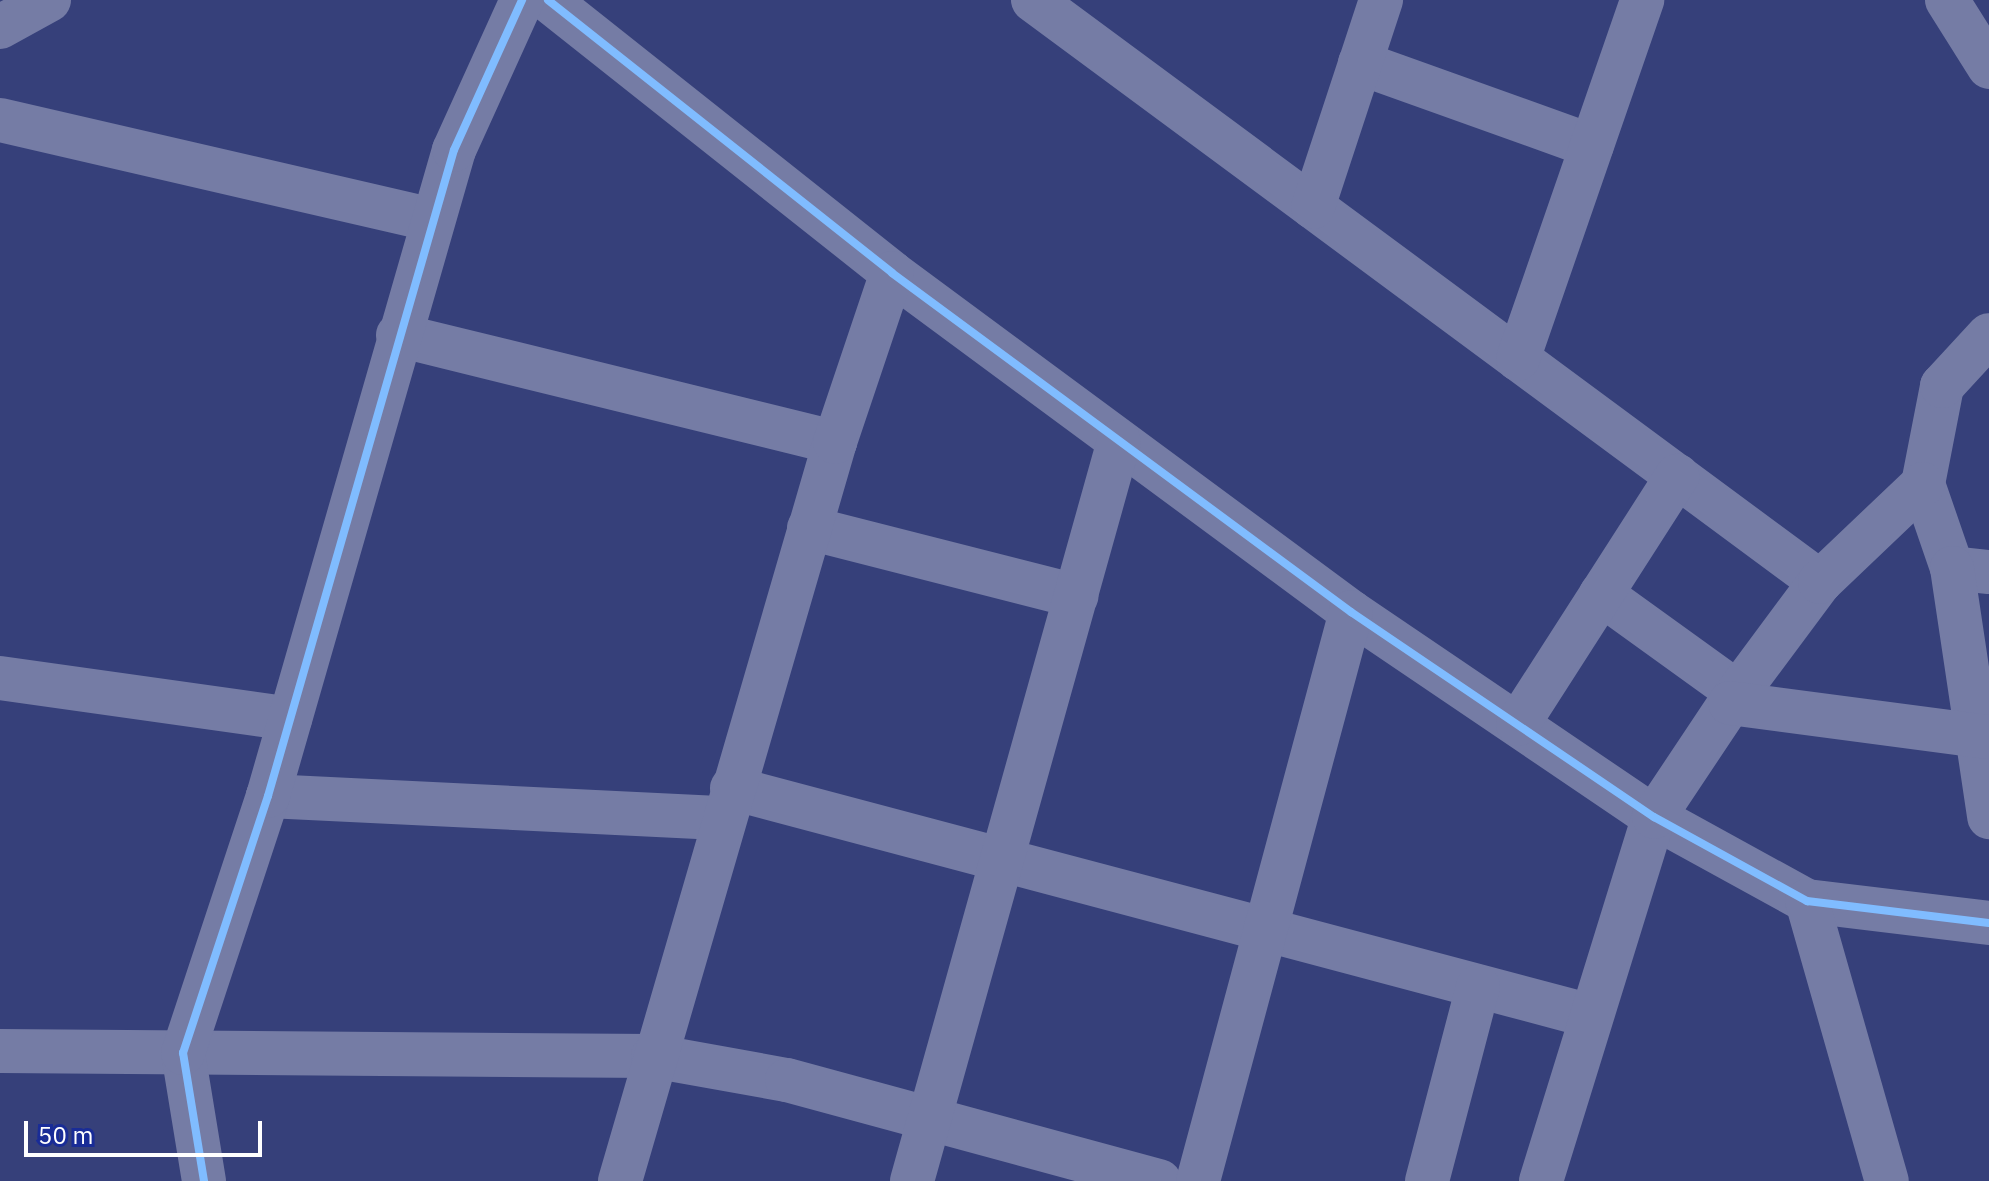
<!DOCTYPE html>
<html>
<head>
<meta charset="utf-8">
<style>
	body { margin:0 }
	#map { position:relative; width:1989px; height:1181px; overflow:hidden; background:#36407a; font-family:"IBM Plex Sans",sans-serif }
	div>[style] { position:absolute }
	.minor>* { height:44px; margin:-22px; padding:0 22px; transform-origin:22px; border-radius:22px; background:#757ca5 }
	.cycleway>* { height:8px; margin:-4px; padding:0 4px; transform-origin:4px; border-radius:4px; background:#80bcff }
	span { translate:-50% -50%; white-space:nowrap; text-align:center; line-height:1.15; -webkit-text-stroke:8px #192c97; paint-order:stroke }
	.scale { position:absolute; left:24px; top:1121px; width:238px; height:36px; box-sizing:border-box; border:4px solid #fff; border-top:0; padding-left:10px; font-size:24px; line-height:28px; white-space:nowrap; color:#fff; -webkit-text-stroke:6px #192c97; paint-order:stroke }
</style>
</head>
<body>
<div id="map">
	<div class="minor">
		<div style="left:548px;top:0;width:439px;rotate:38.4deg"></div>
		<div style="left:892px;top:273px;width:571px;rotate:36.45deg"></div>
		<div style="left:1351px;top:612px;width:366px;rotate:34.1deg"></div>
		<div style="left:1654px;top:817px;width:175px;rotate:28.8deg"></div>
		<div style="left:1807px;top:901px;width:183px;rotate:6.9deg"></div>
		<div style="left:1033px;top:0;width:979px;rotate:36.48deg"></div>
		<div style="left:1947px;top:0;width:79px;rotate:57.9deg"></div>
		<div style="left:0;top:27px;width:56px;rotate:-28.9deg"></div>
		<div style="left:1360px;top:63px;width:246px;rotate:19.7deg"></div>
		<div style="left:0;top:120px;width:444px;rotate:13deg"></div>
		<div style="left:1313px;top:207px;width:218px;rotate:-71.8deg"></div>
		<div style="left:398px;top:335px;width:450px;rotate:13.8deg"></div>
		<div style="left:1518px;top:359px;width:380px;rotate:-70.9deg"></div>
		<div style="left:809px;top:528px;width:276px;rotate:14.3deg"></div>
		<div style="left:1952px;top:568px;width:89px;rotate:-109deg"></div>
		<div style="left:1923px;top:484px;width:100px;rotate:-79deg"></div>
		<div style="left:1942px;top:386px;width:69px;rotate:-47.3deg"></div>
		<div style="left:1989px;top:572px;width:37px;rotate:-174deg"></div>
		<div style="left:1952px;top:568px;width:252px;rotate:81.5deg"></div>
		<div style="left:1601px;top:594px;width:168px;rotate:35.8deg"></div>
		<div style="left:0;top:678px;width:293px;rotate:8deg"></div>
		<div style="left:1730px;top:703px;width:151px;rotate:-53.4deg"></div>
		<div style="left:1820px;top:582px;width:142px;rotate:-43.6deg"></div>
		<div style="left:1518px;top:724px;width:295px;rotate:-57.3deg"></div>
		<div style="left:732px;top:788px;width:885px;rotate:14.87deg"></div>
		<div style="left:268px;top:796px;width:456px;rotate:2.8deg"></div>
		<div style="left:1807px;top:901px;width:291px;rotate:74.1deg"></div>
		<div style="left:0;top:1051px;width:653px;rotate:0.44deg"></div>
		<div style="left:653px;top:1056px;width:136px;rotate:10.2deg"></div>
		<div style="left:787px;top:1080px;width:386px;rotate:15.2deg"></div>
		<div style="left:204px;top:1181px;width:130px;rotate:-99.3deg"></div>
		<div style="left:183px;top:1053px;width:271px;rotate:-71.7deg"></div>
		<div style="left:268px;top:796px;width:672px;rotate:-73.94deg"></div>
		<div style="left:454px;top:150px;width:165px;rotate:-65.6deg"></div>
		<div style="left:620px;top:1181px;width:770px;rotate:-73.78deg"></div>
		<div style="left:835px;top:442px;width:178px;rotate:-71.4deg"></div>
		<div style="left:912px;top:1181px;width:768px;rotate:-74.37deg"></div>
		<div style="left:1198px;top:1181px;width:589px;rotate:-74.95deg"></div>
		<div style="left:1427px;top:1181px;width:201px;rotate:-75.3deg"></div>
		<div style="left:1541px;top:1181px;width:381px;rotate:-72.8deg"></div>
		<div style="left:1654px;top:817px;width:137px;rotate:-56.3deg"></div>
		<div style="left:1730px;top:703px;width:261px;rotate:7.5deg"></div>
	</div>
	<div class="cycleway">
		<div style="left:548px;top:0;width:439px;rotate:38.4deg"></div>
		<div style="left:892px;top:273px;width:571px;rotate:36.45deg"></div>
		<div style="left:1351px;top:612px;width:366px;rotate:34.1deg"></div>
		<div style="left:1654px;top:817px;width:175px;rotate:28.8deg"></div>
		<div style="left:1807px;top:901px;width:183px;rotate:6.9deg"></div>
		<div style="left:204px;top:1181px;width:130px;rotate:-99.3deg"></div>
		<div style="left:183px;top:1053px;width:271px;rotate:-71.7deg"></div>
		<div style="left:268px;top:796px;width:672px;rotate:-73.94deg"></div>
		<div style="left:454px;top:150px;width:165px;rotate:-65.6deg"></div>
	</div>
	<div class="scale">50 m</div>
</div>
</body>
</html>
